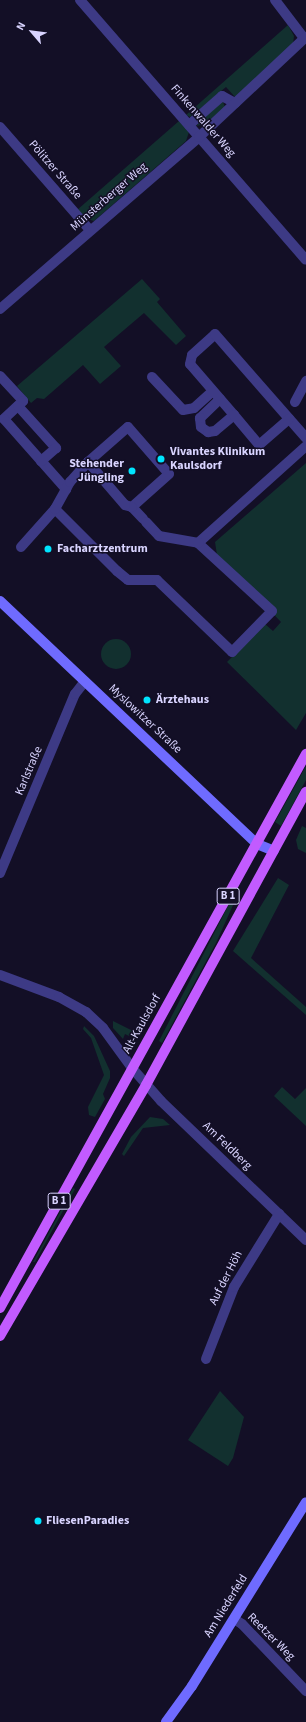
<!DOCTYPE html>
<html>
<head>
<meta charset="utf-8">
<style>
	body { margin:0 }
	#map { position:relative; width:306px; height:1722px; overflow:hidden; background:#130f26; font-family:"Source Sans 3",sans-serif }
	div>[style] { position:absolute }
	.green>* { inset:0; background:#12302f }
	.round { border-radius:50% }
	.street>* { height:10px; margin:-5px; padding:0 5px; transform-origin:5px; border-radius:5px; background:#3d3a85 }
	.secondary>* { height:10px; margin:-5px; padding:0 5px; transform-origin:5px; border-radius:5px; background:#6f6bff }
	.primary>* { height:10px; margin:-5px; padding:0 5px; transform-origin:5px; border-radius:5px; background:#c25bff }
	.dots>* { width:11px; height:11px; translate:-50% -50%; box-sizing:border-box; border:2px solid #130f26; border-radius:50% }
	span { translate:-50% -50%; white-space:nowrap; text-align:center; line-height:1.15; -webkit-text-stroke:3px #130f26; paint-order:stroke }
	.shield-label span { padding:1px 3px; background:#130f26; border:1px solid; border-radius:3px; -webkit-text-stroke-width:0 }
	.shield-label { font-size:11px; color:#d9d4ff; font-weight:700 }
	.street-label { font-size:12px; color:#d9d4ff }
	.poi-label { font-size:12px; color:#d9d4ff; font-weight:700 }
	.left { translate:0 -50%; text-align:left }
	.right { translate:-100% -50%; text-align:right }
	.north { position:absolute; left:12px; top:12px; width:40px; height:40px; -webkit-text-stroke:3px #130f26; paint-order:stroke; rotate:298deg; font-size:11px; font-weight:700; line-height:16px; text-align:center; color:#d9d4ff }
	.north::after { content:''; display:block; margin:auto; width:14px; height:18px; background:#d9d4ff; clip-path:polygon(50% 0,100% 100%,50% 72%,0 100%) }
</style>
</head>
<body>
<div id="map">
	<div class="green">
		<div style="clip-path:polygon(288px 25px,294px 36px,293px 44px,235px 97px,226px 87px,190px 117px,186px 115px)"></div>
		<div style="clip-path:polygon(220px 102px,223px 102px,225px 107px,205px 124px,196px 126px)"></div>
		<div style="clip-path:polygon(179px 121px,189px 132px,186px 141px,94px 221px,87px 219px,77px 210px)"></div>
		<div style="clip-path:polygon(142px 279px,160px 299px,157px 302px,186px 336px,176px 345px,144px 313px,104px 347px,121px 366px,100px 384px,83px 365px,44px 399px,37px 398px,31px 403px,17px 386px)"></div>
		<div style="clip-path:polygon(306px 463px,306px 713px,296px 730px,227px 662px,265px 624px,273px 631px,281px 622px,217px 555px,215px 542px)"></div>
		<div class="round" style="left:101px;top:639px;width:30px;height:30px"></div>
		<div style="clip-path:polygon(306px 766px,306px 780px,281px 826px,275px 822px)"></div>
		<div style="clip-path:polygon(302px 826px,306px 828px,306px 853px,298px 849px,296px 840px)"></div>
		<div style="clip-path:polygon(278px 878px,289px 885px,251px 958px,306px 1007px,306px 1015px,233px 951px)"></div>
		<div style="clip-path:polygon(230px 902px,234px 903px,216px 943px,162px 1043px,159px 1041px)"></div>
		<div style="clip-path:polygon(113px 1021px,133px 1031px,129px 1036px,125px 1034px,123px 1039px,113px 1028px)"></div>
		<div style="clip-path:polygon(84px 1026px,94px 1036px,110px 1071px,110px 1078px,103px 1094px,105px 1099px,95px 1117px,89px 1115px,88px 1107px,104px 1075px,91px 1038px,83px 1029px)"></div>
		<div style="clip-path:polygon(282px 1087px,295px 1099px,306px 1088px,306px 1126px,274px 1096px)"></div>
		<div style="clip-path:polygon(150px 1117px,163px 1119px,170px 1125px,143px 1128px,124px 1156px,122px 1154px,131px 1137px)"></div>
		<div style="clip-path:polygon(73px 1188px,75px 1189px,35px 1262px,33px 1262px)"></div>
		<div style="clip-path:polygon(220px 1391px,244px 1417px,233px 1458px,228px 1466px,188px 1440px)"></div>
	</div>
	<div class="street">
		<div style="left:80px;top:0;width:344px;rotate:49deg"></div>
		<div style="left:275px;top:0;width:48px;rotate:52.7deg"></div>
		<div style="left:189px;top:125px;width:44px;rotate:-41.3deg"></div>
		<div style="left:222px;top:96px;width:15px;rotate:28deg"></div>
		<div style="left:0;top:127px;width:137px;rotate:48.9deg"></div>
		<div style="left:0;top:309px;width:263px;rotate:-40.8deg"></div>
		<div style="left:199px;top:137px;width:146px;rotate:-43.1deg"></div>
		<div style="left:0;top:376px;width:34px;rotate:47deg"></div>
		<div style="left:23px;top:401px;width:26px;rotate:137deg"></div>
		<div style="left:4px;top:419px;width:94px;rotate:48.5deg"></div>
		<div style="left:152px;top:377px;width:45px;rotate:46.8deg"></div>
		<div style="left:183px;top:410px;width:11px;rotate:-10deg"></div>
		<div style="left:194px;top:408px;width:25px;rotate:-42deg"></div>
		<div style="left:220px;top:399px;width:28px;rotate:136deg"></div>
		<div style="left:200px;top:418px;width:9px;rotate:84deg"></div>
		<div style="left:201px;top:427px;width:9px;rotate:36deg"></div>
		<div style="left:208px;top:432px;width:7px;rotate:-8deg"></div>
		<div style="left:215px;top:431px;width:25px;rotate:-40deg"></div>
		<div style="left:234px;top:415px;width:67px;rotate:-130.8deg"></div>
		<div style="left:190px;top:364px;width:9px;rotate:-77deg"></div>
		<div style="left:192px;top:355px;width:31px;rotate:-42deg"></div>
		<div style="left:215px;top:334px;width:138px;rotate:48.8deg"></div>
		<div style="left:295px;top:402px;width:24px;rotate:-62deg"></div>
		<div style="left:18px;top:406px;width:57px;rotate:47.9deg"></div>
		<div style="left:56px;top:448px;width:20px;rotate:139deg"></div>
		<div style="left:234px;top:415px;width:39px;rotate:50deg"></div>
		<div style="left:259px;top:445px;width:40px;rotate:-41deg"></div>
		<div style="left:132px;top:507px;width:16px;rotate:47deg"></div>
		<div style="left:55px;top:509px;width:88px;rotate:45deg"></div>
		<div style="left:117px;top:571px;width:14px;rotate:39deg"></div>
		<div style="left:128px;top:580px;width:29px"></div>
		<div style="left:157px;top:580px;width:104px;rotate:43.8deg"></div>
		<div style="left:232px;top:652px;width:57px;rotate:-45.7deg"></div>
		<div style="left:272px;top:611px;width:100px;rotate:-137.4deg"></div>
		<div style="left:198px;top:543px;width:145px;rotate:-41.9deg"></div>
		<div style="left:146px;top:522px;width:19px;rotate:47deg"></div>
		<div style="left:159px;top:536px;width:40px;rotate:10deg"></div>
		<div style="left:21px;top:547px;width:51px;rotate:-48.2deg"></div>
		<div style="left:55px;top:509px;width:31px;rotate:-61deg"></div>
		<div style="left:70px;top:482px;width:24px;rotate:-48deg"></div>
		<div style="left:86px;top:464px;width:3px;rotate:-45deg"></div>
		<div style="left:88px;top:462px;width:53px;rotate:-41.2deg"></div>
		<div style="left:128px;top:427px;width:62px;rotate:48.9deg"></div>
		<div style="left:169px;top:474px;width:50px;rotate:138.3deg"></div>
		<div style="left:132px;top:507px;width:7px;rotate:-164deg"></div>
		<div style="left:125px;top:505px;width:57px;rotate:-130.7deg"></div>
		<div style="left:0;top:873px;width:194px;rotate:-67.3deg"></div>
		<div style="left:75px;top:694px;width:16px;rotate:-52deg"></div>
		<div style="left:0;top:975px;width:63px;rotate:20.4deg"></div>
		<div style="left:59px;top:997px;width:31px;rotate:29deg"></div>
		<div style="left:86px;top:1012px;width:23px;rotate:43deg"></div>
		<div style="left:103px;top:1028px;width:49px;rotate:54.1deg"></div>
		<div style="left:132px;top:1068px;width:44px;rotate:48.7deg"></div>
		<div style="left:161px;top:1101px;width:201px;rotate:43.8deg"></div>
		<div style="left:206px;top:1359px;width:77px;rotate:-68.7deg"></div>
		<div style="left:234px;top:1287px;width:86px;rotate:-58.3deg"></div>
		<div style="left:234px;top:1619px;width:9px;rotate:32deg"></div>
		<div style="left:242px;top:1624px;width:93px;rotate:46.3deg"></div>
	</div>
	<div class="secondary">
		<div style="left:0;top:601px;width:354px;rotate:43.4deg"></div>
		<div style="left:257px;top:844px;width:18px;rotate:22deg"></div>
		<div style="left:166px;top:1722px;width:44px;rotate:-54.2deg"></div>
		<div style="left:192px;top:1686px;width:216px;rotate:-58.2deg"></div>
	</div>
	<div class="primary">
		<div style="left:0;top:1308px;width:633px;rotate:-61.09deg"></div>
		<div style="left:0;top:1336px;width:290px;rotate:-59.8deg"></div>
		<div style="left:146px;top:1085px;width:334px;rotate:-61.4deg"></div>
	</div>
	<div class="dots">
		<div style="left:161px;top:459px;background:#00e5ff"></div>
		<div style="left:132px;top:471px;background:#00e5ff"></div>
		<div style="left:48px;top:549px;background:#00e5ff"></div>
		<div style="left:147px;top:700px;background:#00e5ff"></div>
		<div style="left:38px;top:1521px;background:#00e5ff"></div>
	</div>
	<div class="shield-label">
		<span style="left:228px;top:896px">B 1</span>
		<span style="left:59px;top:1201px">B 1</span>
	</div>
	<div class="street-label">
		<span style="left:203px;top:121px;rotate:49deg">Finkenwalder Weg</span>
		<span style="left:55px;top:170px;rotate:49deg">Pölitzer Straße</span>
		<span style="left:109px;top:197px;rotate:-41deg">Münsterberger Weg</span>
		<span style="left:145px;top:719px;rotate:43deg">Myslowitzer Straße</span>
		<span style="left:29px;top:771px;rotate:-67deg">Karlstraße</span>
		<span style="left:142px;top:1024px;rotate:-61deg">Alt-Kaulsdorf</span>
		<span style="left:227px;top:1146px;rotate:44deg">Am Feldberg</span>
		<span style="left:226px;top:1278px;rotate:-63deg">Auf der Höh</span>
		<span style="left:226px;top:1606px;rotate:-58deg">Am Niederfeld</span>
		<span style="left:271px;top:1637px;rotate:45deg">Reetzer Weg</span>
	</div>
	<div class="poi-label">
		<span class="left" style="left:170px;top:459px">Vivantes Klinikum<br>Kaulsdorf</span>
		<span class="right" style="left:124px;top:471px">Stehender<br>Jüngling</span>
		<span class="left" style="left:57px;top:549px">Facharztzentrum</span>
		<span class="left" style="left:156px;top:700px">Ärztehaus</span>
		<span class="left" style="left:46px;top:1521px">FliesenParadies</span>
	</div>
	<div class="north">N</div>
</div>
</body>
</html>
